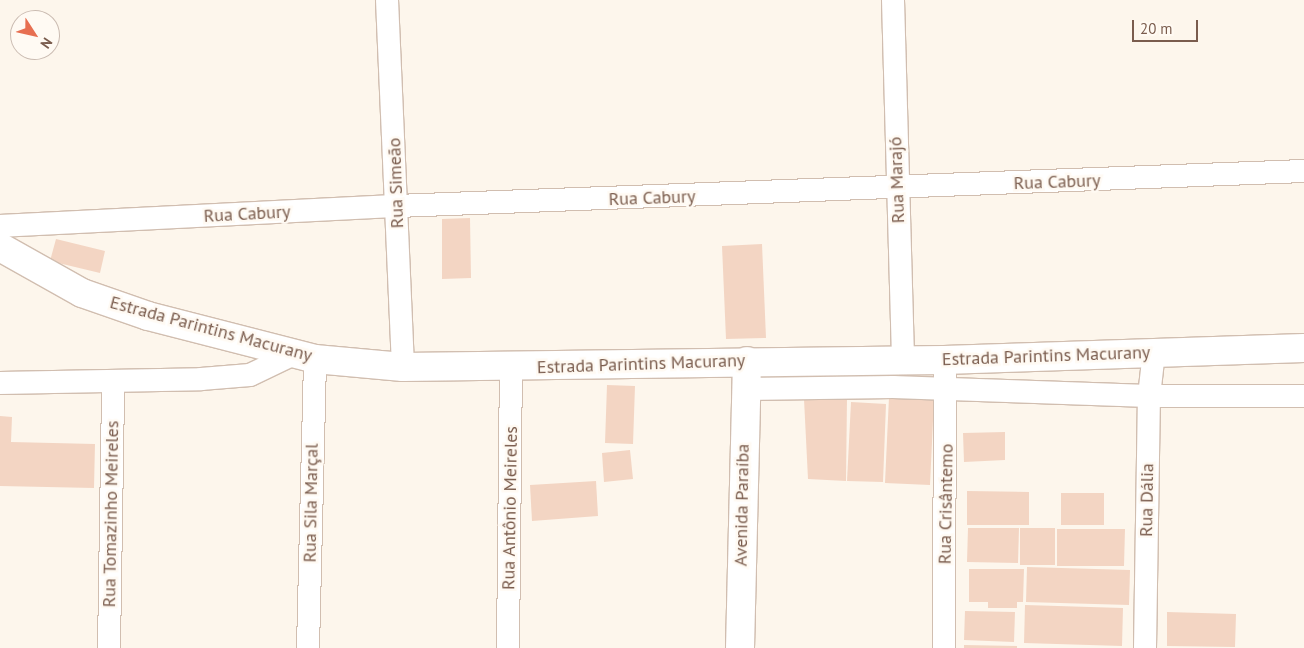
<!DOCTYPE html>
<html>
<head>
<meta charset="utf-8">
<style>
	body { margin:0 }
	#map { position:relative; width:1304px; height:648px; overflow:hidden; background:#fdf6ec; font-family:"PT Sans",sans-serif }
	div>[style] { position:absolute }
	.building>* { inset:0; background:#f3d5c3 }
	.roads { filter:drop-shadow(1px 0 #d1beb0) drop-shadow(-1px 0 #d1beb0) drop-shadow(0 1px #d1beb0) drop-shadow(0 -1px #d1beb0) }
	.minor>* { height:22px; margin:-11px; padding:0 11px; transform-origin:11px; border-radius:11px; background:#fff }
	.tertiary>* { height:28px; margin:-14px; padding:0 14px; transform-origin:14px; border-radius:14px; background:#fff }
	span { translate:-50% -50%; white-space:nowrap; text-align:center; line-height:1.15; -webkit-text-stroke:5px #fffaf3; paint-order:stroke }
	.street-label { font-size:18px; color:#7a5c4d }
	.north { position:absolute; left:10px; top:10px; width:50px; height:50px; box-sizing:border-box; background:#fffaf3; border:1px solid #cabbb1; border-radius:50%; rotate:125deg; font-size:14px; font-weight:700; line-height:20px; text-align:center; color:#7a5c4d }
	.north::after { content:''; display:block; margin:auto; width:18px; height:22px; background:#e76f51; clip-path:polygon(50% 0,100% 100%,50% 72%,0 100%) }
	.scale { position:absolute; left:1132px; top:20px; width:66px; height:22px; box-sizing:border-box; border:2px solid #7a5c4d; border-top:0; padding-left:6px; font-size:15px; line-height:18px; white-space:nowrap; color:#7a5c4d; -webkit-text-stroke:4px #fffaf3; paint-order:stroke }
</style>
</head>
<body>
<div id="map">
	<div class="building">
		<div style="clip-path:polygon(470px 218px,471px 278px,442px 279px,442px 219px)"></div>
		<div style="clip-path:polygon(56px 239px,105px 251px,100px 273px,50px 261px)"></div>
		<div style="clip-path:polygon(762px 244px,766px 338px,726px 339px,722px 246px)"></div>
		<div style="clip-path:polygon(607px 385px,635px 386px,633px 444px,605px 443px)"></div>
		<div style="clip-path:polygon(889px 397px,934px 399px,930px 485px,885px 483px)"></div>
		<div style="clip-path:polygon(847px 398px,846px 481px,808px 479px,804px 399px)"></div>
		<div style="clip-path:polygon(851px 402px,886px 404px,883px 482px,847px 481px)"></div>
		<div style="clip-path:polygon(0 416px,12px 417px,11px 442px,95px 444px,94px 488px,0 486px)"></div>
		<div style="clip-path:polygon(1005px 432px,1005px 460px,964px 462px,963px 433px)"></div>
		<div style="clip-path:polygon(630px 450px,633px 479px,604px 482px,602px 453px)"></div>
		<div style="clip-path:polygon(596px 481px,598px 516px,532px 521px,530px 485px)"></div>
		<div style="clip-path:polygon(967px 491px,1029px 492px,1029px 525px,967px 525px)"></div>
		<div style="clip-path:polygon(1061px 493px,1104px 493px,1104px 525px,1061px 525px)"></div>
		<div style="clip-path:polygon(968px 528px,1019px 528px,1018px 563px,967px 562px)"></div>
		<div style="clip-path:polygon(1020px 528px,1055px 528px,1055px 565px,1020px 565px)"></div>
		<div style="clip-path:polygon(1057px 529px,1125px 529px,1124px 566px,1057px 566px)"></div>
		<div style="clip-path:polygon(1027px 567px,1130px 570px,1129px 605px,1026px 602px)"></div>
		<div style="clip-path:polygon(969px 569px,1024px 569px,1023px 602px,1017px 602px,1017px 608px,988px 608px,988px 602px,969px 602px)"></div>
		<div style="clip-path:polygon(1025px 605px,1123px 608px,1122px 646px,1024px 643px)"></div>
		<div style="clip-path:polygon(965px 611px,1015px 612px,1014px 642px,964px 640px)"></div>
		<div style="clip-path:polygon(1167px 612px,1236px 614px,1235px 647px,1167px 646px)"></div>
		<div style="clip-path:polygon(964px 645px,1017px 646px,1017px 648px,964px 648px)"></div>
	</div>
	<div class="roads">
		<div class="minor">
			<div style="left:387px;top:0;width:367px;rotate:87.5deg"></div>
			<div style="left:893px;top:0;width:360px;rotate:88.4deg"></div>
			<div style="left:0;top:226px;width:398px;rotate:-2.9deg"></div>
			<div style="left:397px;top:206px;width:908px;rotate:-2.21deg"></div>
			<div style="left:0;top:383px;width:201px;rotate:-1.1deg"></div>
			<div style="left:201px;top:379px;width:49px;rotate:-4.7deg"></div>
			<div style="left:250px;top:375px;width:49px;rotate:-25.5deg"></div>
			<div style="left:745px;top:389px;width:148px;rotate:-0.8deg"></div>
			<div style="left:893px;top:387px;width:256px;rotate:2deg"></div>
			<div style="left:1149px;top:396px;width:155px"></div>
			<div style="left:109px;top:648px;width:267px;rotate:-89.1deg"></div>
			<div style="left:308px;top:648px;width:289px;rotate:-88.6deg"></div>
			<div style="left:508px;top:648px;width:280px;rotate:-89.4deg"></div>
			<div style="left:944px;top:648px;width:274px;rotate:-89.8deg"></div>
			<div style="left:1145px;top:648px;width:252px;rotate:-89.1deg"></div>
			<div style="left:1149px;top:396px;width:44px;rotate:-83.5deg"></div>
		</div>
		<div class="tertiary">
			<div style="left:0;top:247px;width:94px;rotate:29.3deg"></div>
			<div style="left:82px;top:293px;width:70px;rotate:19.2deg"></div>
			<div style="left:148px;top:316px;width:172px;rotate:14.4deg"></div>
			<div style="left:315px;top:359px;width:88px;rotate:5.2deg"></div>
			<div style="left:403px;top:367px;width:541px;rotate:-0.74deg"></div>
			<div style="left:944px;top:360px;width:360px;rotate:-1.9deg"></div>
			<div style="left:740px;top:648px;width:287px;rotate:-88.6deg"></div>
		</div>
	</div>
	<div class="street-label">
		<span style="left:897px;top:180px;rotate:-92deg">Rua Marajó</span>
		<span style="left:1057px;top:182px;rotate:-2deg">Rua Cabury</span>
		<span style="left:396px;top:183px;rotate:-92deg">Rua Simeão</span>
		<span style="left:652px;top:198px;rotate:-2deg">Rua Cabury</span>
		<span style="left:247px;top:214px;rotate:-3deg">Rua Cabury</span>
		<span style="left:211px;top:329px;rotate:15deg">Estrada Parintins Macurany</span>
		<span style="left:1046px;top:356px;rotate:-2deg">Estrada Parintins Macurany</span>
		<span style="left:641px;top:364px;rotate:-2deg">Estrada Parintins Macurany</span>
		<span style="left:1147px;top:500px;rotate:-89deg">Rua Dália</span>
		<span style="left:311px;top:503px;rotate:-89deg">Rua Sila Marçal</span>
		<span style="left:946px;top:504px;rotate:-89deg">Rua Crisântemo</span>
		<span style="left:742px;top:505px;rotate:-89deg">Avenida Paraíba</span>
		<span style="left:510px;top:508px;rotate:-89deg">Rua Antônio Meireles</span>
		<span style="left:111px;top:514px;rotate:-89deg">Rua Tomazinho Meireles</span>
	</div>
	<div class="north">N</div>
	<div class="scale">20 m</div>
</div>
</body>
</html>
